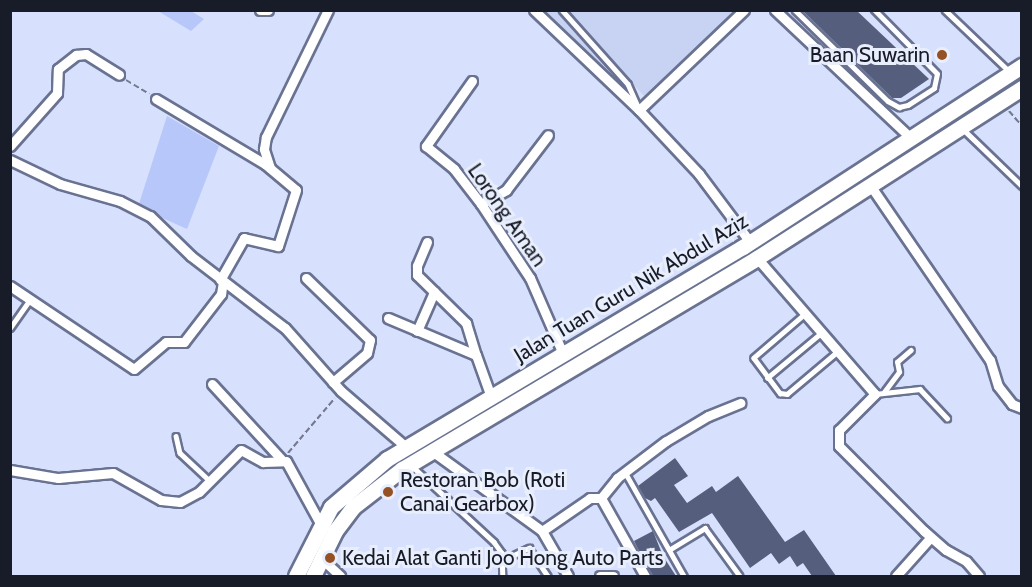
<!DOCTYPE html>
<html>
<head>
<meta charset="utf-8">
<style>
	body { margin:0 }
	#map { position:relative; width:1032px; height:587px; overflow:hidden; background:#d7e0fc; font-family:Cabin,sans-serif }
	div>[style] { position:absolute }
	.built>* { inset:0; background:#c8d3f4 }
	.green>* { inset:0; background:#b7c7f9 }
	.building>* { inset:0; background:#555e7c }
	.path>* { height:2px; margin-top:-1px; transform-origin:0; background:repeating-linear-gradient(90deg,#74798e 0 6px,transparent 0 9px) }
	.roads { filter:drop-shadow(2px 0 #697291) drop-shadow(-2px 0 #697291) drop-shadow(0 2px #697291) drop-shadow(0 -2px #697291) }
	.service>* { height:4.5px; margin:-2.25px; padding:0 2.25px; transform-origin:2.25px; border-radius:2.25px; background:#fff }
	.minor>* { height:9px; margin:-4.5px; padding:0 4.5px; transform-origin:4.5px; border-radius:4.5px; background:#fff }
	.primary>* { height:15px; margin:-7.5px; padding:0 7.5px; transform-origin:7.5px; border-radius:7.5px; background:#fff }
	.dots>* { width:16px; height:16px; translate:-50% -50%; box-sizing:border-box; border:3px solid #e9eefc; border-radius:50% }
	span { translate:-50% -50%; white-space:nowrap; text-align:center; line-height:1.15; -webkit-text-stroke:6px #e9eefc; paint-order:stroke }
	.poi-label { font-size:21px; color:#181b28 }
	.right { translate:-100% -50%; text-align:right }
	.left { translate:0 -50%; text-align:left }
	.street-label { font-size:21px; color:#181b28 }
	.frame { position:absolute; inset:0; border:12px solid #181b28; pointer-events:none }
</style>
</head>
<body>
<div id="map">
	<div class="built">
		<div style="clip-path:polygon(539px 11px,739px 11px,647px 99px,632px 83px,624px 90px)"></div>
	</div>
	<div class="green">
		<div style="clip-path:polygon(158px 11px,191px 11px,204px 19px,191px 31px)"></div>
		<div style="clip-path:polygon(167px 116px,219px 146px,187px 229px,138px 207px)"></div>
	</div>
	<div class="building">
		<div style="clip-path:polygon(802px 10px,856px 10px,929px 79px,901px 98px,892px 98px)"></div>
		<div style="clip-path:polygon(675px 458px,688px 476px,674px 485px,687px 503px,712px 486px,716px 492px,738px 476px,785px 542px,804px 530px,836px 576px,812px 576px,803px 563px,797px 567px,790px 556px,779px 564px,771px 553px,750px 568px,712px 513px,679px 532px,655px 498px,651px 501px,645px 498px,638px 486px)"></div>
		<div style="clip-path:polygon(653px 531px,663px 556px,676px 576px,653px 576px,638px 549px,634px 541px)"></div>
	</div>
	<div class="path">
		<div style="left:126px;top:80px;width:27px;rotate:31deg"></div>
		<div style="left:1009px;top:111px;width:20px;rotate:49deg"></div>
		<div style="left:288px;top:453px;width:72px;rotate:-49.5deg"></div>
	</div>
	<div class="roads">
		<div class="service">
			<div style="left:562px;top:10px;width:99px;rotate:48.3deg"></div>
			<div style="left:628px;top:84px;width:22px;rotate:66deg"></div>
			<div style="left:795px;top:10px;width:130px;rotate:44.4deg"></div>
			<div style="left:888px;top:101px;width:13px;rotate:29deg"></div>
			<div style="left:899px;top:107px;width:9px;rotate:-13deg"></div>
			<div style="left:908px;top:105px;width:31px;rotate:-33deg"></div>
			<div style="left:934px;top:88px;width:14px;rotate:-78deg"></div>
			<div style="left:937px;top:74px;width:90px;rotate:-134.5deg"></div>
			<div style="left:945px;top:10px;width:88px;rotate:43.6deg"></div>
			<div style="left:963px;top:129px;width:82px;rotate:44deg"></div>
			<div style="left:804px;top:315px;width:66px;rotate:139.3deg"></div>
			<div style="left:754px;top:358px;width:44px;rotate:53.4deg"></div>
			<div style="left:780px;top:393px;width:7px;rotate:8deg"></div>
			<div style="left:787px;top:394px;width:67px;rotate:-40.1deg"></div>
			<div style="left:10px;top:328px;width:35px;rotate:-55deg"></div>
			<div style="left:767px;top:378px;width:70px;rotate:-39.8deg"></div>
			<div style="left:884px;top:392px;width:25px;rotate:-53deg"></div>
			<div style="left:899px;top:372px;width:10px;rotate:-101deg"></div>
			<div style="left:897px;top:362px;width:18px;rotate:-41deg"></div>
			<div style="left:875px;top:394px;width:45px;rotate:-6.3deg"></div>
			<div style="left:920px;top:389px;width:40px;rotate:47deg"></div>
			<div style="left:176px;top:436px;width:17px;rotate:77deg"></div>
			<div style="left:180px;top:453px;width:41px;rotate:43deg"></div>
			<div style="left:412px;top:466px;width:112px;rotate:42.8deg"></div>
			<div style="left:494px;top:542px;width:14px;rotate:54deg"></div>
			<div style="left:502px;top:553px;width:23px;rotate:88deg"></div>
			<div style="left:625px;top:472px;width:120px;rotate:60.4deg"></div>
			<div style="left:669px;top:550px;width:42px;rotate:-31.4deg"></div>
			<div style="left:705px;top:528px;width:59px;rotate:53.9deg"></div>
			<div style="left:503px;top:560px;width:29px;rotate:-25deg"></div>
			<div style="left:529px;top:548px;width:34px;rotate:56deg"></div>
		</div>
		<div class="minor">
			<div style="left:260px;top:10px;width:8px"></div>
			<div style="left:534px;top:10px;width:145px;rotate:43.6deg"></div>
			<div style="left:639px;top:110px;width:88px;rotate:46.8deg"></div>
			<div style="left:699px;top:174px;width:85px;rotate:53.1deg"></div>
			<div style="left:775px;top:10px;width:187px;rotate:43.3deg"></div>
			<div style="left:472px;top:81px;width:80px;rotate:125.3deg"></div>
			<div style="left:426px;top:146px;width:36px;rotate:39deg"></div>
			<div style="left:454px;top:169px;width:44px;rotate:52.4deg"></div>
			<div style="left:481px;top:204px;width:89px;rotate:56.5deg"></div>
			<div style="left:530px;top:278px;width:83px;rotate:66.5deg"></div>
			<div style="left:156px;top:99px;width:127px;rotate:30.8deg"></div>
			<div style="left:265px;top:164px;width:40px;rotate:40deg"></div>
			<div style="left:296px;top:190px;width:59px;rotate:107.8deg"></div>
			<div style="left:278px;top:246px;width:35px;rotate:-167deg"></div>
			<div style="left:244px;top:238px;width:48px;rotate:119.7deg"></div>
			<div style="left:639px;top:110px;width:145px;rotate:-43.6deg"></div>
			<div style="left:10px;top:146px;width:71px;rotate:-48.4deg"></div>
			<div style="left:57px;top:93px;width:24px;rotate:-88deg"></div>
			<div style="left:58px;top:69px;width:23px;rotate:-38deg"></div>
			<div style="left:76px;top:55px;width:10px;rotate:-6deg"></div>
			<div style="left:86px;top:54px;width:39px;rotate:32deg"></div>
			<div style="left:10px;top:160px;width:55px;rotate:25.6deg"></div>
			<div style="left:60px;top:184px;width:62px;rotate:15.8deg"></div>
			<div style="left:120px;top:201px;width:34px;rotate:27deg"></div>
			<div style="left:150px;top:216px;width:57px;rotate:44.3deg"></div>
			<div style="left:191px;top:256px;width:118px;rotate:37.5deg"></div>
			<div style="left:285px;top:328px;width:84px;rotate:48.4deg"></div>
			<div style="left:341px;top:391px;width:86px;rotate:40.7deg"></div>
			<div style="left:270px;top:168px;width:20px;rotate:-108deg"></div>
			<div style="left:264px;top:149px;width:12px;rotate:-81deg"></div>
			<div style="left:266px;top:137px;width:141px;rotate:-64deg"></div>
			<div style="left:870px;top:185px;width:212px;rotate:55.6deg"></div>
			<div style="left:990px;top:360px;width:27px;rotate:73deg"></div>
			<div style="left:998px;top:386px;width:23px;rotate:52deg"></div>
			<div style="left:1012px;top:404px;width:11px;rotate:22deg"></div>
			<div style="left:481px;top:204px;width:29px;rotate:-29deg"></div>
			<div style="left:506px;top:190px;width:69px;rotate:-52.6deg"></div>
			<div style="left:427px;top:242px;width:26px;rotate:113deg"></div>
			<div style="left:417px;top:266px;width:9px;rotate:90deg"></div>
			<div style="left:417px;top:275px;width:69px;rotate:44.4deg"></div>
			<div style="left:466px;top:323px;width:34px;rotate:73deg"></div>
			<div style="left:757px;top:258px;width:180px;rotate:49.1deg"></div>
			<div style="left:875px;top:394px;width:51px;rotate:135deg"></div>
			<div style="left:839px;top:430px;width:16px;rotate:90deg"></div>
			<div style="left:839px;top:446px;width:120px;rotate:45deg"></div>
			<div style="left:924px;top:531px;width:29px;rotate:41deg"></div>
			<div style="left:946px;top:550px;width:23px;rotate:29deg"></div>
			<div style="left:966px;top:561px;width:20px;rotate:49deg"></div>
			<div style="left:306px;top:278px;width:89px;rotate:44.1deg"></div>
			<div style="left:370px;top:340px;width:13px;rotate:103deg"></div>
			<div style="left:367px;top:353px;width:45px;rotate:139.5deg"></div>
			<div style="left:10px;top:286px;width:149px;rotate:33.8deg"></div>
			<div style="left:134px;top:369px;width:42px;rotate:-40.2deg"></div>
			<div style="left:166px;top:342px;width:18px"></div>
			<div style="left:184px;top:342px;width:61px;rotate:-52.4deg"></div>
			<div style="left:221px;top:294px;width:12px;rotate:-81deg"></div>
			<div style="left:388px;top:318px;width:95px;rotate:22.8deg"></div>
			<div style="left:476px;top:355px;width:45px;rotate:70.3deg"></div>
			<div style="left:417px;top:331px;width:43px;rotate:-66.4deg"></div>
			<div style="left:212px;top:384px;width:103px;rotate:47.4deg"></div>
			<div style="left:432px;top:451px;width:136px;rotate:36deg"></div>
			<div style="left:542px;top:531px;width:52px;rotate:60deg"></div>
			<div style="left:10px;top:470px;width:49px;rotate:9.5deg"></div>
			<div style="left:58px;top:478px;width:55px;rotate:-5.2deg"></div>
			<div style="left:113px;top:473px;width:55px;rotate:29.4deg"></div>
			<div style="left:161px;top:500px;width:19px;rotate:6deg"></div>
			<div style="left:180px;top:502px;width:21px;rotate:-28deg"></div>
			<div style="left:199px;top:492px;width:59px;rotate:-45deg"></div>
			<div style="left:241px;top:450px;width:25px;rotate:29deg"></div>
			<div style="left:263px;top:462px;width:23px;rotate:-2deg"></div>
			<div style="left:286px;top:461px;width:71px;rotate:61.3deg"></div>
			<div style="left:601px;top:498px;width:26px;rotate:-51deg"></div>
			<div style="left:617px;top:478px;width:61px;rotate:-37.1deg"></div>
			<div style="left:666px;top:441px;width:49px;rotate:-30.8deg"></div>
			<div style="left:708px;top:416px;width:35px;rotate:-22deg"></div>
			<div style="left:542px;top:531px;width:58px;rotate:-34.5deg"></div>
			<div style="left:590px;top:498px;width:11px"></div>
			<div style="left:601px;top:498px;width:90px;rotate:60.6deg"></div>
			<div style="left:322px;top:559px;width:25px;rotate:43deg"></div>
			<div style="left:600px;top:576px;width:13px"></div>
			<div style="left:896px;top:576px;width:52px;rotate:-48.1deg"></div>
		</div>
		<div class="primary">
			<div style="left:296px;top:576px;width:77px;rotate:-63.1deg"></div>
			<div style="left:331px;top:507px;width:74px;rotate:-40.6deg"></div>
			<div style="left:387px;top:459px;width:414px;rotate:-30.8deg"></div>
			<div style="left:743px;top:247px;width:333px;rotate:-33deg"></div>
			<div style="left:313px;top:576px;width:50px;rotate:-63.9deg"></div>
			<div style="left:335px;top:531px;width:30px;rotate:-53deg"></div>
			<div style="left:353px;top:507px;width:62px;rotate:-37.8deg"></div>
			<div style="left:402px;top:469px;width:413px;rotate:-30.7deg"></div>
			<div style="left:757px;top:258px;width:315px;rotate:-32.7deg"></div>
		</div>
	</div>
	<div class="dots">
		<div style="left:942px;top:55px;background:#955124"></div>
		<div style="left:388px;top:492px;background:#955124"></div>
		<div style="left:330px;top:558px;background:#955124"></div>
	</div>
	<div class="poi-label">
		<span class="right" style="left:930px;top:55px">Baan Suwarin</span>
		<span class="left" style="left:400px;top:492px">Restoran Bob (Roti<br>Canai Gearbox)</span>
		<span class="left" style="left:342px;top:558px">Kedai Alat Ganti Joo Hong Auto Parts</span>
	</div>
	<div class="street-label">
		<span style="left:507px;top:215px;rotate:55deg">Lorong Aman</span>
		<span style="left:631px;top:288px;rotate:-31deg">Jalan Tuan Guru Nik Abdul Aziz</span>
	</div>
	<div class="frame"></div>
</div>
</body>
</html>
